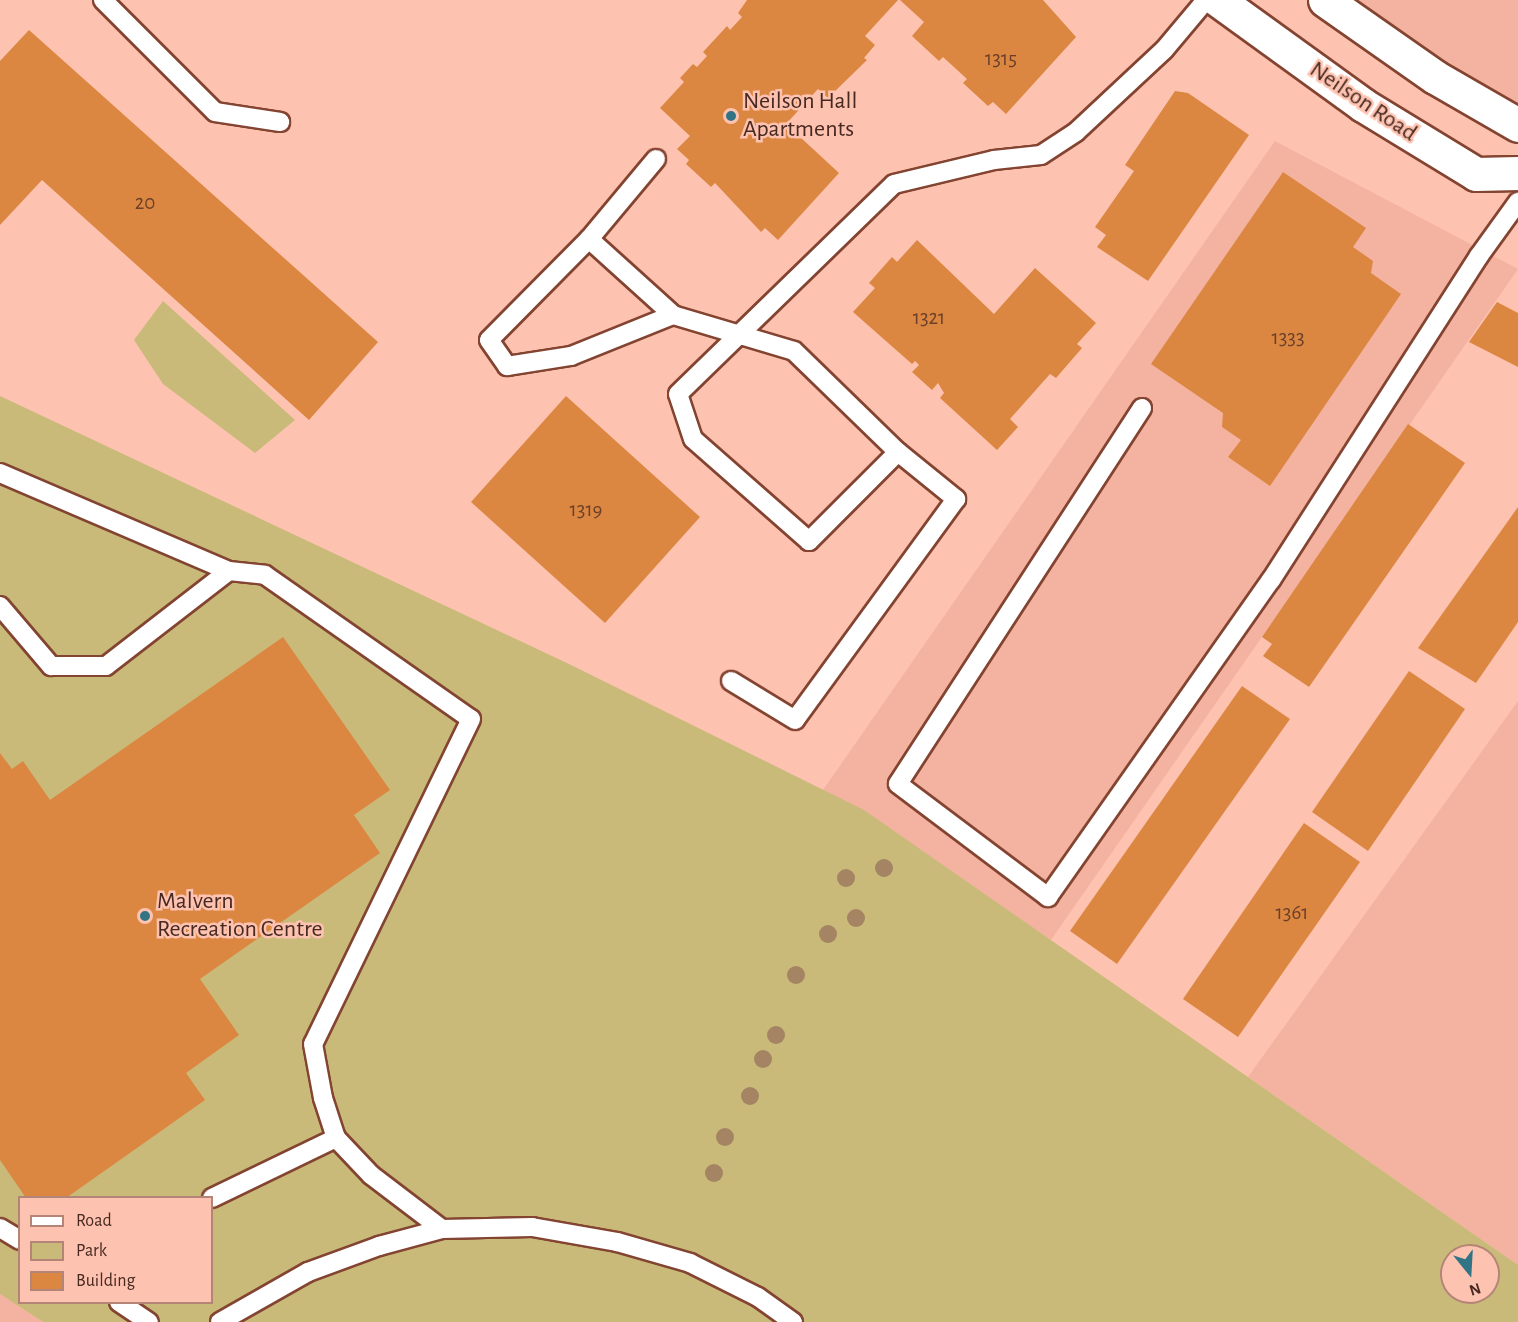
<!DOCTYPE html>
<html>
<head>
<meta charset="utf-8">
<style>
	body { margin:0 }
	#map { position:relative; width:1518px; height:1322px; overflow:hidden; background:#fec2b0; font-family:"Alegreya Sans",sans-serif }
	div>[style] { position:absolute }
	.built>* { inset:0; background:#f4b3a0 }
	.green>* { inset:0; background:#c9ba7a }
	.building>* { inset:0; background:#dc8741 }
	.roads { filter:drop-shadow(2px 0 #834431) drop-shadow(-2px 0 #834431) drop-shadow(0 2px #834431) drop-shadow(0 -2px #834431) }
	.lane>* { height:18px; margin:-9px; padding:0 9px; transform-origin:9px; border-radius:9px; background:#fff }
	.secondary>* { height:33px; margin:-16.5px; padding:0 16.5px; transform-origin:16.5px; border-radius:16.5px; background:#fff }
	.trees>* { width:18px; height:18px; margin:-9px; border-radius:50%; background:#a48462 }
	.dots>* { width:16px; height:16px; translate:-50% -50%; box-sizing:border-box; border:3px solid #fec2b0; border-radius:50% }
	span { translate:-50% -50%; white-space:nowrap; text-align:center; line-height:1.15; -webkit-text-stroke:5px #fec2b0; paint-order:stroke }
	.number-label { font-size:21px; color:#6c4028 }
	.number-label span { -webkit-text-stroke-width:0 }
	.poi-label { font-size:24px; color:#462920 }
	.left { translate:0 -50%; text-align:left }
	.street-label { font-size:24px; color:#462920 }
	.legend { position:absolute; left:18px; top:1196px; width:195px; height:108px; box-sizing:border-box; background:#fec2b0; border:2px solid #b48576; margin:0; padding:8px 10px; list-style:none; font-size:18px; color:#462920 }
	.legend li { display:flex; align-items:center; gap:12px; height:30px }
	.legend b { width:30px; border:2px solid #b48576 }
	.north { position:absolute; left:1440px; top:1244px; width:60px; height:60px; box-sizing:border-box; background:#fec2b0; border:2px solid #b48576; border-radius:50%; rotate:162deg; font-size:16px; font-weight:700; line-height:24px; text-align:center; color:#462920 }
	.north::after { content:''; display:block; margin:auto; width:21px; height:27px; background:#317485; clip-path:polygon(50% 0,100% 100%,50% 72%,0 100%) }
</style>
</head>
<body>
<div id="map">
	<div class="built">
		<div style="clip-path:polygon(1358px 0,1518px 0,1518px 112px)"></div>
		<div style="clip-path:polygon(1275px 141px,1518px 269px,1051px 940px,823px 790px)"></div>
		<div style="clip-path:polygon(1518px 701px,1518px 1265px,1248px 1077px)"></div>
		<div style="clip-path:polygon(0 1294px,43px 1322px,0 1322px)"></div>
	</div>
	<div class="green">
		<div style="clip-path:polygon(163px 301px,295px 420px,255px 453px,163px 384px,134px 340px)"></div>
		<div style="clip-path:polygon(evenodd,0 396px,569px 664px,864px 810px,1518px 1265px,1518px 1322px,43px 1322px,0 1294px,0 396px,20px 1198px,212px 1198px,212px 1302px,20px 1302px,20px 1198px,0 396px,1452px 1256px,1488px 1256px,1488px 1292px,1452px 1292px,1452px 1256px)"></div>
	</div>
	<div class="building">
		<div style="clip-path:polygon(747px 0,898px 0,865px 36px,875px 45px,864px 58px,867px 60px,828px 98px,818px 89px,786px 124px,839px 173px,778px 240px,765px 228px,761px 232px,715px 183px,711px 187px,686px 164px,689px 160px,677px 149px,690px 136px,660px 108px,684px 82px,680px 78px,693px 64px,697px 67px,707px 56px,703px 52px,727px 26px,730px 30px,742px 17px,738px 13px)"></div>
		<div style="clip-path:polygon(900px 0,1043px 0,1076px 37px,1006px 114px,993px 102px,988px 106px,963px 83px,967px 79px,943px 57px,939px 61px,912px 36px,924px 22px)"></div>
		<div style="clip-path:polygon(29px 30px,378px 342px,309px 420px,42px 180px,0 225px,0 61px)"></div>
		<div style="clip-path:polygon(1175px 91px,1188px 93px,1249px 135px,1148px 281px,1097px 247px,1106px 235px,1095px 227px,1134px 171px,1125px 165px)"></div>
		<div style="clip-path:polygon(1283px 172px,1366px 228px,1353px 247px,1373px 261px,1371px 273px,1401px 294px,1270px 486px,1228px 457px,1241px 440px,1222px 427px,1223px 413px,1151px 364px)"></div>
		<div style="clip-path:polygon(917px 240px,994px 314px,1035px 268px,1096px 323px,1077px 344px,1082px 348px,1056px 378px,1050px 374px,1010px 419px,1018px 427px,997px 450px,940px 398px,944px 393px,938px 383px,932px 390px,912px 372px,919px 365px,915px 361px,912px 364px,853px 312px,875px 288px,869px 283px,892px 257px,897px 262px)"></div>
		<div style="clip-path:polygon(1497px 302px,1518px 313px,1518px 367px,1469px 342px)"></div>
		<div style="clip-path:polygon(566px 396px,700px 517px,605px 623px,471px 502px)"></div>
		<div style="clip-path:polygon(1408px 424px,1465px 463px,1309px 687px,1263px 656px,1272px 644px,1262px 637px)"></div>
		<div style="clip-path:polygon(1518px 507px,1518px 622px,1476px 683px,1418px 648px)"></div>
		<div style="clip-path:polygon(283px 637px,390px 790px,354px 815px,380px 853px,200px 979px,239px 1035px,186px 1073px,205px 1100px,66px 1198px,26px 1198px,0 1160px,0 753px,12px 769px,23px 761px,50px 800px)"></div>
		<div style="clip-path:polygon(1409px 671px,1465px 709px,1368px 851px,1312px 812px)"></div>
		<div style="clip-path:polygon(1242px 686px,1290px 719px,1117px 964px,1070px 931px)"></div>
		<div style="clip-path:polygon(1304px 823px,1360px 862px,1238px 1037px,1183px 999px)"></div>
	</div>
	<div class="roads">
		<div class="lane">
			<div style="left:103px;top:0;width:158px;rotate:45deg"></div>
			<div style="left:215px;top:112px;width:66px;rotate:8.7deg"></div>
			<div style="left:656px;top:159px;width:104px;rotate:129.9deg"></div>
			<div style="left:589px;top:239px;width:142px;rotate:134.7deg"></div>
			<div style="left:489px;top:340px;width:32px;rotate:55deg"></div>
			<div style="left:507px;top:366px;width:65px;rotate:-8.9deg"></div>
			<div style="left:571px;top:356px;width:110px;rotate:-21.9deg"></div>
			<div style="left:589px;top:239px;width:113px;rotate:42.1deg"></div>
			<div style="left:673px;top:315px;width:126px;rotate:16.6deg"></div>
			<div style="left:794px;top:351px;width:145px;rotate:44.2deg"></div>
			<div style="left:898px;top:452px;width:75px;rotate:39deg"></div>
			<div style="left:956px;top:499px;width:273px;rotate:126.1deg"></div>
			<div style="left:795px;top:720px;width:75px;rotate:-148.6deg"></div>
			<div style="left:1142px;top:408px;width:448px;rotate:123deg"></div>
			<div style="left:898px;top:784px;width:188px;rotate:37deg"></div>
			<div style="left:1048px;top:897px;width:388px;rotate:-54.9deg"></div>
			<div style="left:1271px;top:580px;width:385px;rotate:-57.3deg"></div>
			<div style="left:1479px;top:256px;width:67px;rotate:-54.2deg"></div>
			<div style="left:898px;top:452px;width:126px;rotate:135deg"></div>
			<div style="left:809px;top:541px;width:154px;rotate:-138.7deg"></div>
			<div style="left:693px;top:439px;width:47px;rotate:-108.4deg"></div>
			<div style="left:678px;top:394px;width:301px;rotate:-44.2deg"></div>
			<div style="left:894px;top:184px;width:103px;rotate:-13.5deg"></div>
			<div style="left:994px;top:160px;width:47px;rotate:-6.1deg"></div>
			<div style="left:1041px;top:155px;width:42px;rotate:-33.3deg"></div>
			<div style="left:1076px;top:132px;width:120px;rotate:-43deg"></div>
			<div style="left:1164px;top:50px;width:65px;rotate:-50deg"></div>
			<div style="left:0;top:473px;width:249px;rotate:23.2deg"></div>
			<div style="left:229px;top:571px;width:36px;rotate:6deg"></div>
			<div style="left:265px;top:575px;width:251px;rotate:35deg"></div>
			<div style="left:471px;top:719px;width:361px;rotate:115.9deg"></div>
			<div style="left:313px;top:1044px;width:55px;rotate:79.5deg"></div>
			<div style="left:323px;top:1098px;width:42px;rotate:72deg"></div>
			<div style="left:336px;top:1138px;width:51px;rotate:46.6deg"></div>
			<div style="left:371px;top:1175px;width:89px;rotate:37.3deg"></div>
			<div style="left:0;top:606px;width:79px;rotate:49.6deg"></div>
			<div style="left:51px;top:666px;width:55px"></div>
			<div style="left:106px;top:666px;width:155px;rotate:-37.7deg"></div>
			<div style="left:212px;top:1198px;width:138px;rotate:-25.8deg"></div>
			<div style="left:0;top:1228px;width:23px;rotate:31deg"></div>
			<div style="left:119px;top:1302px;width:36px;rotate:34deg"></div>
			<div style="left:220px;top:1322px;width:101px;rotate:-29.6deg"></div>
			<div style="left:308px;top:1272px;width:76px;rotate:-20.1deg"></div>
			<div style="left:379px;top:1246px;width:65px;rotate:-15.1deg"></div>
			<div style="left:442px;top:1229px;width:90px;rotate:-1.3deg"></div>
			<div style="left:532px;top:1227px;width:86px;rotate:10deg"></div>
			<div style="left:617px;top:1242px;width:76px;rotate:16deg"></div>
			<div style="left:690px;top:1263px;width:76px;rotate:26.6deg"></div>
			<div style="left:758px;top:1297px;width:43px;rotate:35.5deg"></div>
		</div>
		<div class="secondary">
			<div style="left:1218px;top:0;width:179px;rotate:35.9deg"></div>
			<div style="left:1363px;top:105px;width:132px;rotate:31.4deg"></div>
			<div style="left:1476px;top:174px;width:42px;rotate:-1.4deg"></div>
			<div style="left:1325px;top:0;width:134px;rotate:35deg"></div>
			<div style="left:1435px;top:77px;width:96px;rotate:30deg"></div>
		</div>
	</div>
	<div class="trees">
		<div style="left:884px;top:868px"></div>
		<div style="left:846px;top:878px"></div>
		<div style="left:856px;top:918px"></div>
		<div style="left:828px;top:934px"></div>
		<div style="left:796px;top:975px"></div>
		<div style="left:776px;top:1035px"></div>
		<div style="left:763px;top:1059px"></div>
		<div style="left:750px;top:1096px"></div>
		<div style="left:725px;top:1137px"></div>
		<div style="left:714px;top:1173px"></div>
	</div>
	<div class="dots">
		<div style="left:731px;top:116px;background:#317485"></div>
		<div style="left:145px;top:916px;background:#317485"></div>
	</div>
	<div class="number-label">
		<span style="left:1001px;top:59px">1315</span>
		<span style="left:145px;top:203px">20</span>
		<span style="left:929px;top:318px">1321</span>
		<span style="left:1288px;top:338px">1333</span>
		<span style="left:586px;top:510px">1319</span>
		<span style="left:1292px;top:913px">1361</span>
	</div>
	<div class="poi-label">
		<span class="left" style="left:743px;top:116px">Neilson Hall<br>Apartments</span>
		<span class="left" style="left:157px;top:916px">Malvern<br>Recreation Centre</span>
	</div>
	<div class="street-label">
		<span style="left:1363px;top:102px;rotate:34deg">Neilson Road</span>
	</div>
	<ul class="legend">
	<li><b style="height:8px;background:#fff"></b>Road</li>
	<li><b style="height:16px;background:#c9ba7a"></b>Park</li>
	<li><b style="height:16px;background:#dc8741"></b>Building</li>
	</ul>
	<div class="north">N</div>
</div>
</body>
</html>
